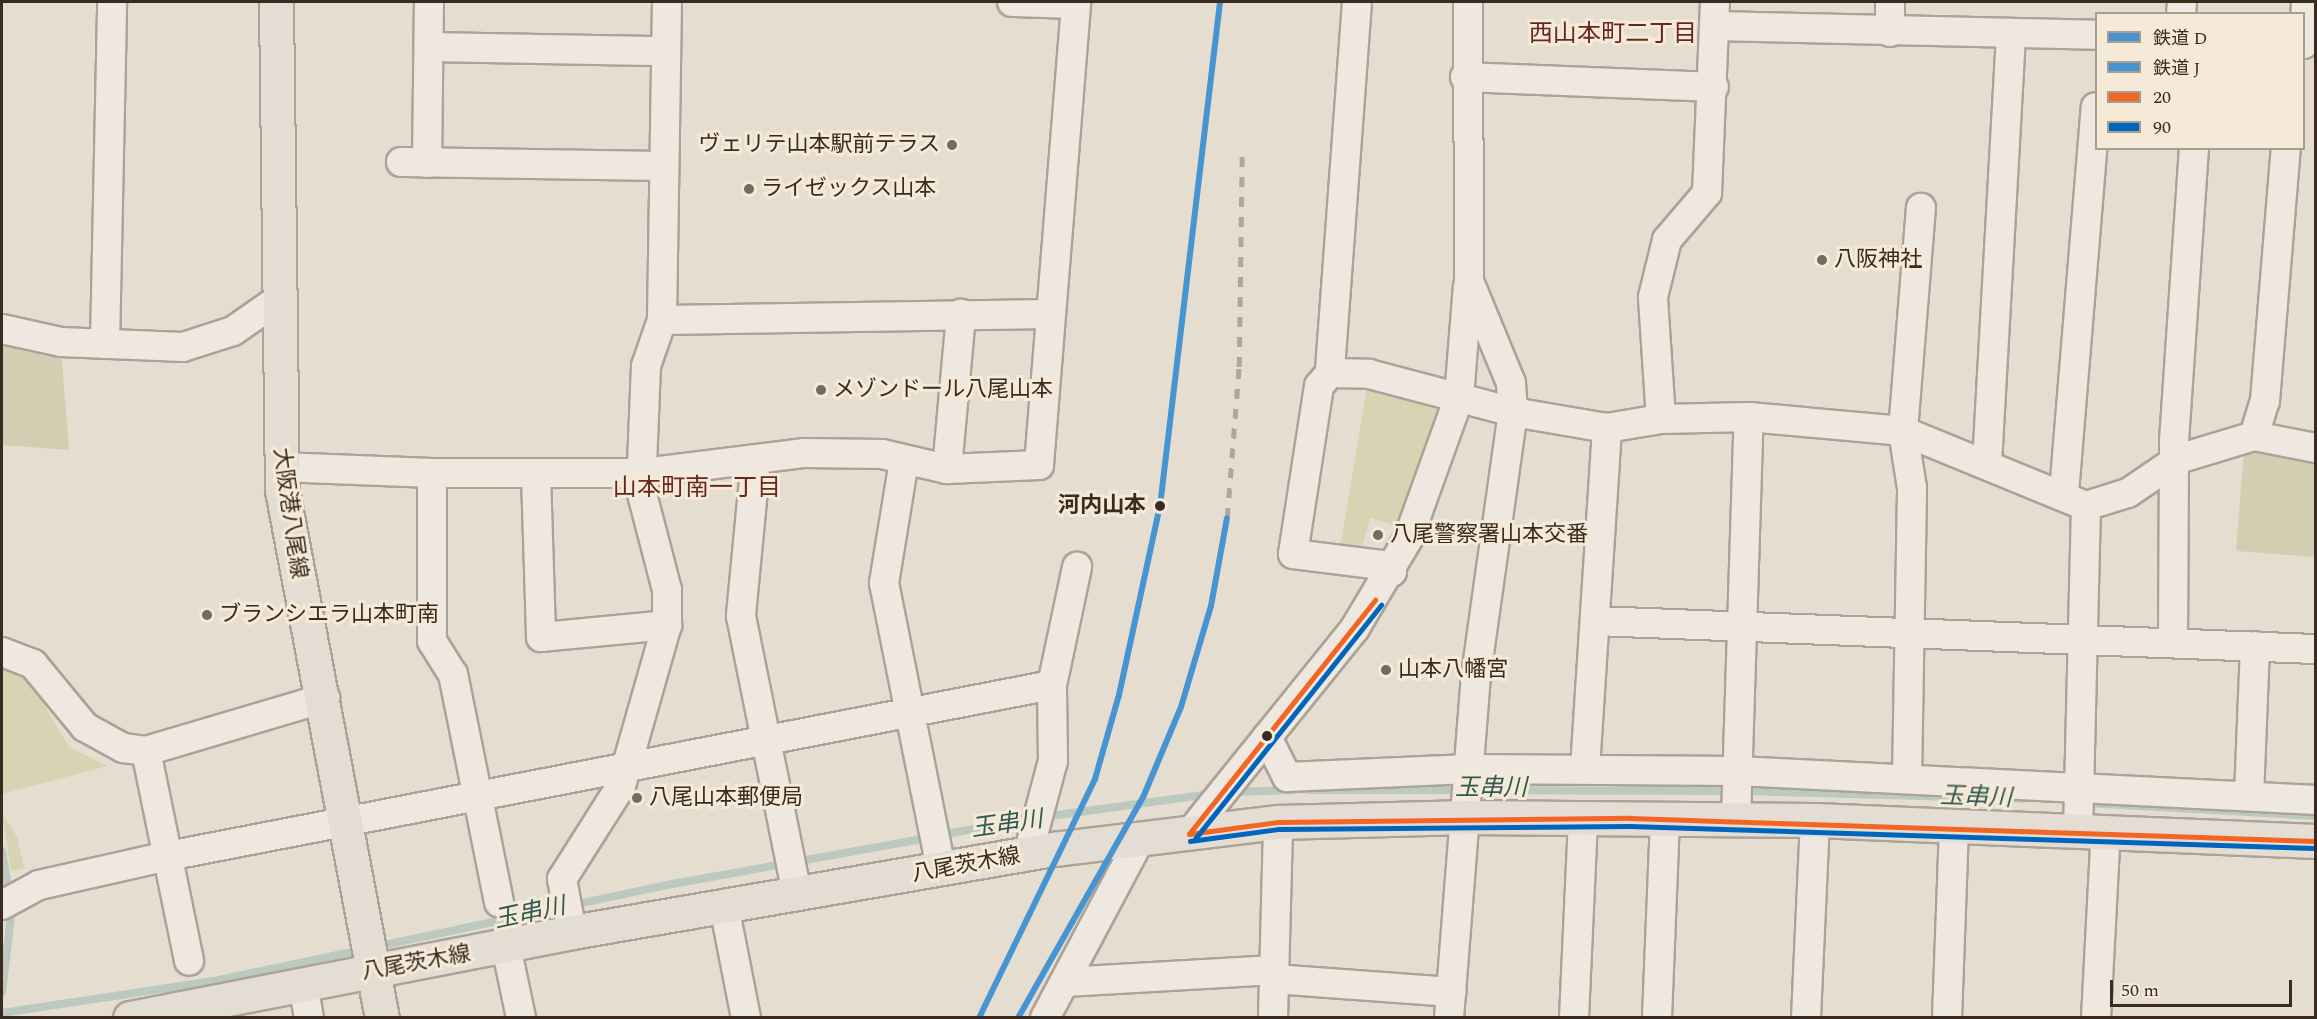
<!DOCTYPE html>
<html>
<head>
<meta charset="utf-8">
<style>
	body { margin:0 }
	#map { position:relative; width:2317px; height:1019px; overflow:hidden; background:#e5ddd0; font-family:Spectral,"Noto Sans JP",serif }
	div>[style] { position:absolute }
	.green>* { inset:0; background:#d7d3b3 }
	.cemetery>* { inset:0; background:#d1ceb2 }
	.stream>* { height:8px; margin:-4px; padding:0 4px; transform-origin:4px; border-radius:4px; background:#bbc9bf }
	.roads { filter:drop-shadow(2px 0 #aba298) drop-shadow(-2px 0 #aba298) drop-shadow(0 2px #aba298) drop-shadow(0 -2px #aba298) }
	.minor>* { height:28px; margin:-14px; padding:0 14px; transform-origin:14px; border-radius:14px; background:#eee8e1 }
	.primary>* { height:33px; margin:-16.5px; padding:0 16.5px; transform-origin:16.5px; border-radius:16.5px; background:#e4ddd3 }
	.rail>* { height:4.5px; margin-top:-2.25px; transform-origin:0; background:repeating-linear-gradient(90deg,#ada7a1 0 10px,transparent 0 20px) }
	.bus-1>* { height:4.5px; margin:-2.25px; padding:0 2.25px; transform-origin:2.25px; border-radius:2.25px; background:#f26522 }
	.bus-2>* { height:4.5px; margin:-2.25px; padding:0 2.25px; transform-origin:2.25px; border-radius:2.25px; background:#0065bd }
	.rail-1>* { height:6px; margin:-3px; padding:0 3px; transform-origin:3px; border-radius:3px; background:#4694d1 }
	.rail-2>* { height:6px; margin:-3px; padding:0 3px; transform-origin:3px; border-radius:3px; background:#4694d1 }
	.dots>* { width:16px; height:16px; translate:-50% -50%; box-sizing:border-box; border:3px solid #f5e9d7; border-radius:50% }
	span { translate:-50% -50%; white-space:nowrap; text-align:center; line-height:1.15; -webkit-text-stroke:6px #f5e9d7; paint-order:stroke }
	.poi-label { font-size:22px; color:#3a2a20 }
	.right { translate:-100% -50%; text-align:right }
	.left { translate:0 -50%; text-align:left }
	.stop-label { font-size:22px; color:#3a2a20; font-weight:700 }
	.street-label { font-size:22px; color:#3a2a20 }
	.neighbourhood-label { font-size:24px; color:#652821 }
	.water-label { font-size:24px; color:#305952; font-style:italic }
	.frame { position:absolute; inset:0; border:3px solid #3a2a20; pointer-events:none }
	.legend { position:absolute; left:2095px; top:12px; width:210px; height:138px; box-sizing:border-box; background:#f5e9d7; border:2px solid #aa9d8e; margin:0; padding:8px 10px; list-style:none; font-size:18px; color:#3a2a20 }
	.legend li { display:flex; align-items:center; gap:12px; height:30px }
	.legend b { width:30px; border:2px solid #aa9d8e }
	.scale { position:absolute; left:2110px; top:980px; width:182px; height:27px; box-sizing:border-box; border:3px solid #3a2a20; border-top:0; padding-left:8px; font-size:18px; line-height:21px; white-space:nowrap; color:#3a2a20; -webkit-text-stroke:4px #f5e9d7; paint-order:stroke }
</style>
</head>
<body>
<div id="map">
	<div class="green">
		<div style="clip-path:polygon(1368px 381px,1449px 398px,1405px 528px,1370px 518px,1360px 554px,1339px 555px)"></div>
		<div style="clip-path:polygon(2px 662px,28px 678px,69px 747px,107px 766px,2px 794px)"></div>
		<div style="clip-path:polygon(2px 813px,17px 837px,24px 868px,11px 871px)"></div>
	</div>
	<div class="cemetery">
		<div style="clip-path:polygon(2px 338px,61px 349px,69px 450px,2px 445px)"></div>
		<div style="clip-path:polygon(2244px 451px,2315px 452px,2315px 557px,2236px 551px)"></div>
	</div>
	<div class="stream">
		<div style="left:1309px;top:790px;width:153px"></div>
		<div style="left:1474px;top:790px;width:258px;rotate:0.2deg"></div>
		<div style="left:1744px;top:791px;width:278px;rotate:1.6deg"></div>
		<div style="left:1234px;top:792px;width:60px;rotate:-1.9deg"></div>
		<div style="left:2085px;top:803px;width:231px;rotate:3.2deg"></div>
		<div style="left:1043px;top:817px;width:169px;rotate:-7.8deg"></div>
		<div style="left:940px;top:835px;width:92px;rotate:-10deg"></div>
		<div style="left:2px;top:851px;width:43px;rotate:80.5deg"></div>
		<div style="left:375px;top:947px;width:304px;rotate:-12deg"></div>
		<div style="left:672px;top:884px;width:260px;rotate:-10.2deg"></div>
		<div style="left:2px;top:992px;width:85px;rotate:-83.2deg"></div>
		<div style="left:2px;top:1013px;width:219px;rotate:-8.6deg"></div>
		<div style="left:219px;top:980px;width:144px;rotate:-12deg"></div>
	</div>
	<div class="roads">
		<div class="minor">
			<div style="left:1012px;top:2px;width:64px;rotate:1.8deg"></div>
			<div style="left:1357px;top:2px;width:372px;rotate:94.2deg"></div>
			<div style="left:1330px;top:373px;width:39px;rotate:1deg"></div>
			<div style="left:1369px;top:374px;width:149px;rotate:14.8deg"></div>
			<div style="left:1513px;top:412px;width:95px;rotate:9.7deg"></div>
			<div style="left:1607px;top:428px;width:55px;rotate:-9.5deg"></div>
			<div style="left:1661px;top:419px;width:88px;rotate:-1.3deg"></div>
			<div style="left:1749px;top:417px;width:155px;rotate:5.2deg"></div>
			<div style="left:1903px;top:431px;width:198px;rotate:22.3deg"></div>
			<div style="left:2086px;top:506px;width:323px;rotate:91.4deg"></div>
			<div style="left:2181px;top:14px;width:12px;rotate:-85deg"></div>
			<div style="left:1714px;top:26px;width:382px;rotate:1.3deg"></div>
			<div style="left:1890px;top:32px;width:30px;rotate:-90deg"></div>
			<div style="left:2304px;top:44px;width:42px;rotate:-87.3deg"></div>
			<div style="left:429px;top:47px;width:237px;rotate:1deg"></div>
			<div style="left:1465px;top:77px;width:249px;rotate:2.3deg"></div>
			<div style="left:401px;top:162px;width:263px;rotate:0.9deg"></div>
			<div style="left:427px;top:163px;width:161px;rotate:-89.3deg"></div>
			<div style="left:662px;top:320px;width:389px;rotate:-0.9deg"></div>
			<div style="left:2px;top:329px;width:60px;rotate:12.4deg"></div>
			<div style="left:61px;top:342px;width:122px;rotate:2.3deg"></div>
			<div style="left:183px;top:347px;width:52px;rotate:-17.7deg"></div>
			<div style="left:233px;top:331px;width:52px;rotate:-34.9deg"></div>
			<div style="left:105px;top:344px;width:342px;rotate:-88.8deg"></div>
			<div style="left:1330px;top:373px;width:17px;rotate:130deg"></div>
			<div style="left:1319px;top:386px;width:170px;rotate:98.8deg"></div>
			<div style="left:1293px;top:554px;width:89px;rotate:7.1deg"></div>
			<div style="left:1381px;top:565px;width:13px;rotate:32deg"></div>
			<div style="left:1661px;top:419px;width:122px;rotate:-93.8deg"></div>
			<div style="left:1653px;top:297px;width:59px;rotate:-76.2deg"></div>
			<div style="left:1667px;top:240px;width:62px;rotate:-49.6deg"></div>
			<div style="left:1707px;top:193px;width:191px;rotate:-87.6deg"></div>
			<div style="left:2254px;top:436px;width:63px;rotate:11deg"></div>
			<div style="left:756px;top:459px;width:158px;rotate:95.5deg"></div>
			<div style="left:741px;top:616px;width:284px;rotate:78.6deg"></div>
			<div style="left:904px;top:461px;width:124px;rotate:99.3deg"></div>
			<div style="left:884px;top:583px;width:292px;rotate:78.7deg"></div>
			<div style="left:1987px;top:464px;width:431px;rotate:-86.8deg"></div>
			<div style="left:280px;top:467px;width:152px;rotate:2.3deg"></div>
			<div style="left:432px;top:473px;width:212px"></div>
			<div style="left:644px;top:473px;width:162px;rotate:-7.1deg"></div>
			<div style="left:805px;top:453px;width:77px;rotate:0.7deg"></div>
			<div style="left:882px;top:454px;width:67px;rotate:13deg"></div>
			<div style="left:947px;top:469px;width:92px;rotate:-2.5deg"></div>
			<div style="left:1039px;top:465px;width:464px;rotate:-85.4deg"></div>
			<div style="left:947px;top:469px;width:156px;rotate:-84.8deg"></div>
			<div style="left:432px;top:473px;width:168px;rotate:90deg"></div>
			<div style="left:432px;top:641px;width:39px;rotate:58deg"></div>
			<div style="left:453px;top:674px;width:233px;rotate:78.6deg"></div>
			<div style="left:536px;top:475px;width:162px;rotate:88.2deg"></div>
			<div style="left:541px;top:637px;width:127px;rotate:-5.4deg"></div>
			<div style="left:2064px;top:493px;width:387px;rotate:-85.3deg"></div>
			<div style="left:2086px;top:506px;width:44px;rotate:-17.2deg"></div>
			<div style="left:2128px;top:493px;width:60px;rotate:-34.2deg"></div>
			<div style="left:2178px;top:459px;width:79px;rotate:-16.8deg"></div>
			<div style="left:2254px;top:436px;width:37px;rotate:-73deg"></div>
			<div style="left:2265px;top:401px;width:254px;rotate:-85.3deg"></div>
			<div style="left:1596px;top:621px;width:721px;rotate:2.23deg"></div>
			<div style="left:2173px;top:643px;width:202px;rotate:-89.7deg"></div>
			<div style="left:2174px;top:441px;width:294px;rotate:-86.1deg"></div>
			<div style="left:2px;top:652px;width:33px;rotate:21deg"></div>
			<div style="left:33px;top:664px;width:82px;rotate:50.5deg"></div>
			<div style="left:85px;top:727px;width:43px;rotate:28.9deg"></div>
			<div style="left:123px;top:748px;width:23px;rotate:7deg"></div>
			<div style="left:146px;top:751px;width:187px;rotate:-16.5deg"></div>
			<div style="left:1267px;top:737px;width:45px;rotate:63.4deg"></div>
			<div style="left:1287px;top:777px;width:182px;rotate:-2.5deg"></div>
			<div style="left:1469px;top:769px;width:269px;rotate:0.4deg"></div>
			<div style="left:1738px;top:771px;width:579px;rotate:2.87deg"></div>
			<div style="left:146px;top:751px;width:214px;rotate:78.4deg"></div>
			<div style="left:1585px;top:769px;width:342px;rotate:-86.3deg"></div>
			<div style="left:1907px;top:778px;width:290px;rotate:-89deg"></div>
			<div style="left:1912px;top:488px;width:58px;rotate:-99deg"></div>
			<div style="left:1903px;top:431px;width:224px;rotate:-85.4deg"></div>
			<div style="left:2249px;top:796px;width:150px;rotate:-87.7deg"></div>
			<div style="left:1736px;top:820px;width:403px;rotate:-88.2deg"></div>
			<div style="left:1189px;top:834px;width:265px;rotate:-51.1deg"></div>
			<div style="left:1355px;top:628px;width:104px;rotate:-59.2deg"></div>
			<div style="left:1408px;top:539px;width:151px;rotate:-70.2deg"></div>
			<div style="left:1459px;top:397px;width:111px;rotate:-85.4deg"></div>
			<div style="left:1028px;top:854px;width:96px;rotate:-75deg"></div>
			<div style="left:1053px;top:761px;width:76px;rotate:-90.8deg"></div>
			<div style="left:1052px;top:685px;width:121px;rotate:-78deg"></div>
			<div style="left:2px;top:905px;width:42px;rotate:-28.4deg"></div>
			<div style="left:39px;top:885px;width:132px;rotate:-12.7deg"></div>
			<div style="left:168px;top:856px;width:900px;rotate:-10.95deg"></div>
			<div style="left:724px;top:906px;width:114px;rotate:78.9deg"></div>
			<div style="left:572px;top:932px;width:54px;rotate:-100.7deg"></div>
			<div style="left:562px;top:879px;width:110px;rotate:-57.6deg"></div>
			<div style="left:621px;top:786px;width:167px;rotate:-74.1deg"></div>
			<div style="left:667px;top:625px;width:35px;rotate:-90deg"></div>
			<div style="left:667px;top:590px;width:103px;rotate:-104.6deg"></div>
			<div style="left:641px;top:490px;width:124px;rotate:-87.7deg"></div>
			<div style="left:646px;top:366px;width:49px;rotate:-70.8deg"></div>
			<div style="left:662px;top:320px;width:318px;rotate:-89.1deg"></div>
			<div style="left:506px;top:946px;width:74px;rotate:78.2deg"></div>
			<div style="left:1274px;top:979px;width:178px;rotate:4.2deg"></div>
			<div style="left:1065px;top:982px;width:210px;rotate:-3.3deg"></div>
			<div style="left:303px;top:984px;width:35px;rotate:80deg"></div>
			<div style="left:1045px;top:1018px;width:203px;rotate:-62deg"></div>
			<div style="left:1273px;top:1018px;width:196px;rotate:-88.5deg"></div>
			<div style="left:1449px;top:1018px;width:344px;rotate:-85.5deg"></div>
			<div style="left:1476px;top:675px;width:266px;rotate:-82deg"></div>
			<div style="left:1513px;top:412px;width:29px;rotate:-94deg"></div>
			<div style="left:1511px;top:383px;width:110px;rotate:-112.4deg"></div>
			<div style="left:1469px;top:281px;width:279px;rotate:-90.2deg"></div>
			<div style="left:1574px;top:1018px;width:200px;rotate:-87.4deg"></div>
			<div style="left:1657px;top:1018px;width:200px;rotate:-87.7deg"></div>
			<div style="left:1806px;top:1018px;width:198px;rotate:-87.4deg"></div>
			<div style="left:1947px;top:1018px;width:193px;rotate:-87.9deg"></div>
			<div style="left:2096px;top:1018px;width:188px;rotate:-87deg"></div>
		</div>
		<div class="primary">
			<div style="left:276px;top:2px;width:488px;rotate:89.3deg"></div>
			<div style="left:282px;top:490px;width:537px;rotate:79.28deg"></div>
			<div style="left:130px;top:1018px;width:450px;rotate:-11deg"></div>
			<div style="left:572px;top:932px;width:489px;rotate:-9.8deg"></div>
			<div style="left:1054px;top:849px;width:226px;rotate:-6.9deg"></div>
			<div style="left:1278px;top:822px;width:189px;rotate:-1.5deg"></div>
			<div style="left:1467px;top:817px;width:348px;rotate:0.5deg"></div>
			<div style="left:1815px;top:820px;width:501px;rotate:2.4deg"></div>
		</div>
	</div>
	<div class="rail">
		<div style="left:1227px;top:518px;width:151px;rotate:-85.5deg"></div>
		<div style="left:1239px;top:367px;width:212px;rotate:-89.2deg"></div>
	</div>
	<div class="bus-1">
		<div style="left:1189px;top:834px;width:90px;rotate:-7.7deg"></div>
		<div style="left:1278px;top:822px;width:352px;rotate:-0.7deg"></div>
		<div style="left:1630px;top:818px;width:686px;rotate:1.92deg"></div>
		<div style="left:1189px;top:834px;width:299px;rotate:-51.5deg"></div>
	</div>
	<div class="bus-2">
		<div style="left:1195px;top:839px;width:299px;rotate:-51.5deg"></div>
		<div style="left:1190px;top:841px;width:90px;rotate:-7.7deg"></div>
		<div style="left:1279px;top:829px;width:351px;rotate:-0.5deg"></div>
		<div style="left:1630px;top:826px;width:686px;rotate:1.84deg"></div>
	</div>
	<div class="rail-1">
		<div style="left:979px;top:1018px;width:266px;rotate:-64.1deg"></div>
		<div style="left:1095px;top:779px;width:87px;rotate:-74.1deg"></div>
		<div style="left:1119px;top:695px;width:193px;rotate:-77.8deg"></div>
		<div style="left:1160px;top:506px;width:508px;rotate:-83.21deg"></div>
	</div>
	<div class="rail-2">
		<div style="left:1018px;top:1018px;width:256px;rotate:-60.5deg"></div>
		<div style="left:1144px;top:795px;width:95px;rotate:-67.2deg"></div>
		<div style="left:1181px;top:707px;width:105px;rotate:-73.5deg"></div>
		<div style="left:1211px;top:606px;width:89px;rotate:-79.7deg"></div>
	</div>
	<div class="dots">
		<div style="left:952px;top:145px;background:#76695e"></div>
		<div style="left:749px;top:189px;background:#76695e"></div>
		<div style="left:1822px;top:260px;background:#76695e"></div>
		<div style="left:821px;top:390px;background:#76695e"></div>
		<div style="left:1160px;top:506px;background:#3a2a20"></div>
		<div style="left:1378px;top:535px;background:#76695e"></div>
		<div style="left:207px;top:615px;background:#76695e"></div>
		<div style="left:1386px;top:670px;background:#76695e"></div>
		<div style="left:1267px;top:736px;background:#3a2a20"></div>
		<div style="left:637px;top:798px;background:#76695e"></div>
	</div>
	<div class="poi-label">
		<span class="right" style="left:940px;top:145px">ヴェリテ山本駅前テラス</span>
		<span class="left" style="left:761px;top:189px">ライゼックス山本</span>
		<span class="left" style="left:1834px;top:260px">八阪神社</span>
		<span class="left" style="left:833px;top:390px">メゾンドール八尾山本</span>
		<span class="left" style="left:1390px;top:535px">八尾警察署山本交番</span>
		<span class="left" style="left:219px;top:615px">ブランシエラ山本町南</span>
		<span class="left" style="left:1398px;top:670px">山本八幡宮</span>
		<span class="left" style="left:649px;top:798px">八尾山本郵便局</span>
	</div>
	<div class="stop-label">
		<span class="right" style="left:1146px;top:506px">河内山本</span>
	</div>
	<div class="street-label">
		<span style="left:290px;top:513px;rotate:82deg">大阪港八尾線</span>
		<span style="left:966px;top:865px;rotate:-10deg">八尾茨木線</span>
		<span style="left:416px;top:963px;rotate:-10deg">八尾茨木線</span>
	</div>
	<div class="neighbourhood-label">
		<span style="left:1613px;top:35px">西山本町二丁目</span>
		<span style="left:697px;top:489px">山本町南一丁目</span>
	</div>
	<div class="water-label">
		<span style="left:1491px;top:789px">玉串川</span>
		<span style="left:1976px;top:798px;rotate:2deg">玉串川</span>
		<span style="left:1007px;top:825px;rotate:-8deg">玉串川</span>
		<span style="left:530px;top:914px;rotate:-12deg">玉串川</span>
	</div>
	<div class="frame"></div>
	<ul class="legend">
	<li><b style="height:8px;background:#4694d1"></b>鉄道 D</li>
	<li><b style="height:8px;background:#4694d1"></b>鉄道 J</li>
	<li><b style="height:8px;background:#f26522"></b>20</li>
	<li><b style="height:8px;background:#0065bd"></b>90</li>
	</ul>
	<div class="scale">50 m</div>
</div>
</body>
</html>
